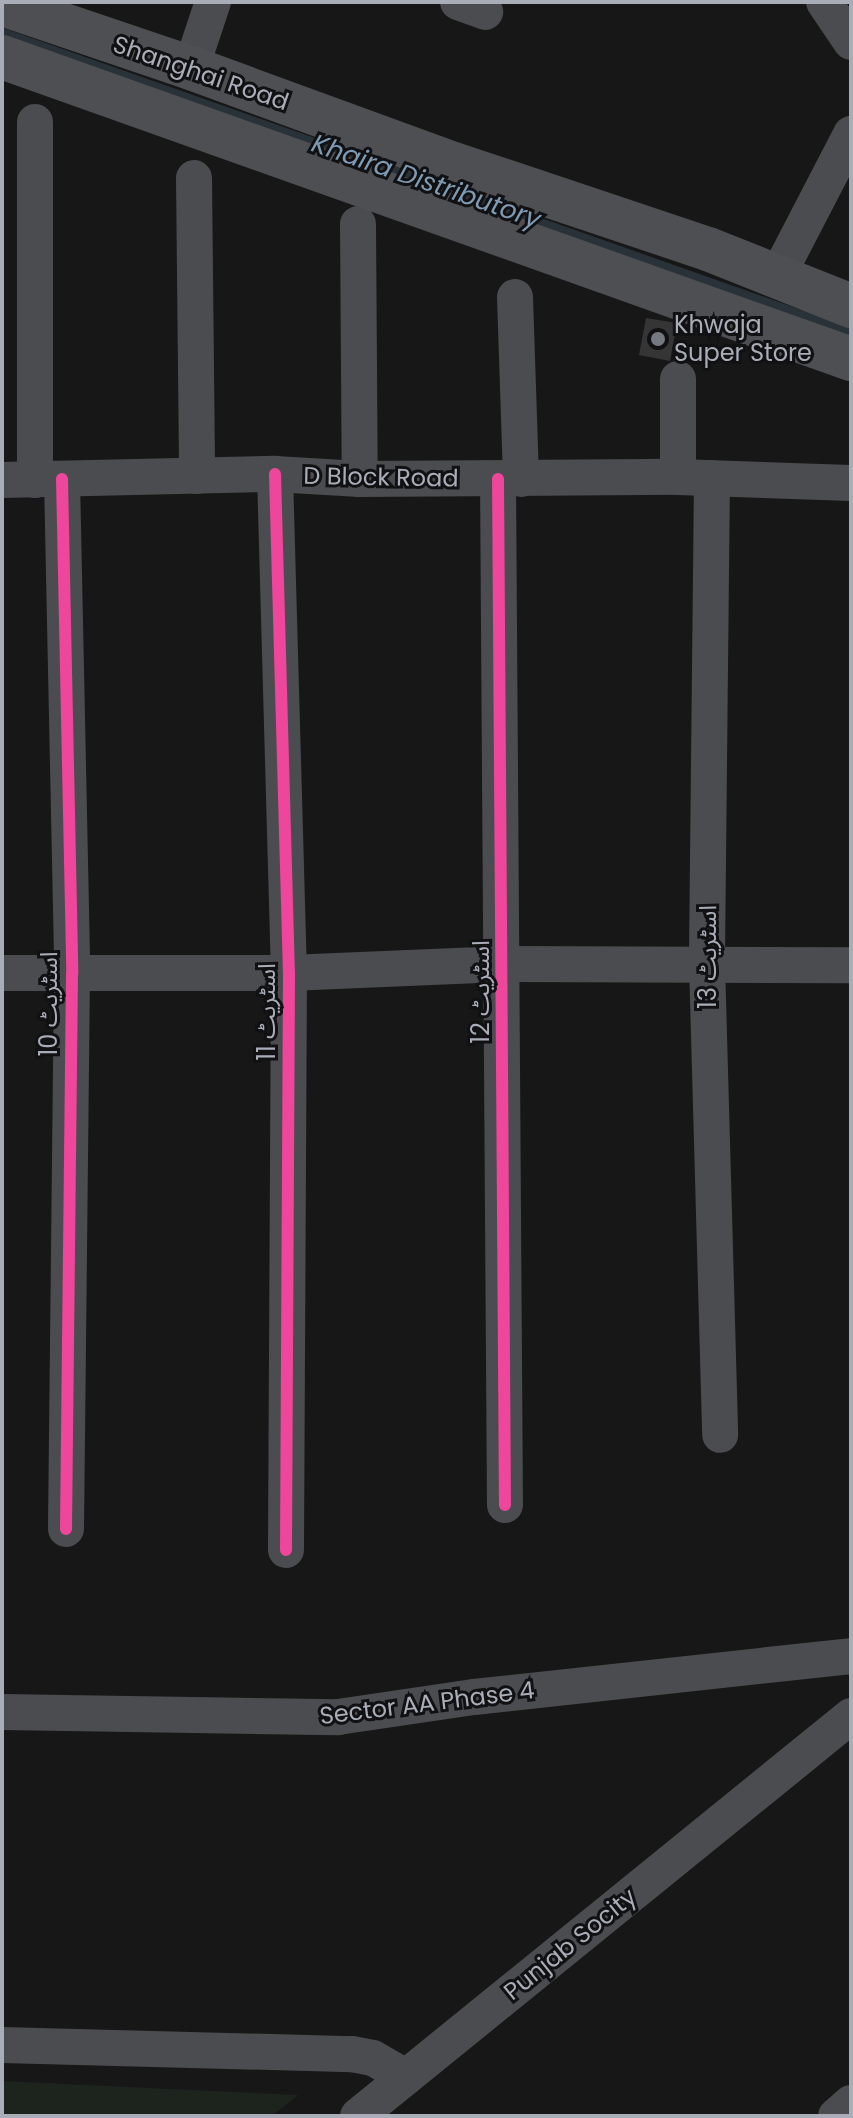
<!DOCTYPE html>
<html>
<head>
<meta charset="utf-8">
<style>
	body { margin:0 }
	#map { position:relative; width:853px; height:2118px; overflow:hidden; background:#171717; font-family:Poppins,"Noto Sans Arabic",sans-serif }
	div>[style] { position:absolute }
	.green>* { inset:0; background:#1d241e }
	.stream>* { height:9px; margin:-4.5px; padding:0 4.5px; transform-origin:4.5px; border-radius:4.5px; background:#2a3239 }
	.building>* { inset:0; background:#353536 }
	.street>* { height:36px; margin:-18px; padding:0 18px; transform-origin:18px; border-radius:18px; background:#4b4c50 }
	.primary>* { height:44px; margin:-22px; padding:0 22px; transform-origin:22px; border-radius:22px; background:#4d4f52 }
	.cycleway>* { height:12px; margin:-6px; padding:0 6px; transform-origin:6px; border-radius:6px; background:#ed469a }
	.dots>* { width:22px; height:22px; translate:-50% -50%; box-sizing:border-box; border:4px solid #111113; border-radius:50% }
	span { translate:-50% -50%; white-space:nowrap; text-align:center; line-height:1.15; -webkit-text-stroke:6px #111113; paint-order:stroke }
	.street-label { font-size:24px; color:#a8adb8 }
	.poi-label { font-size:24px; color:#a8adb8 }
	.left { translate:0 -50%; text-align:left }
	.water-label { font-size:26px; color:#7f9bb3; font-style:italic }
	.frame { position:absolute; inset:0; border:4px solid #a8adb8; pointer-events:none }
</style>
</head>
<body>
<div id="map">
	<div class="green">
		<div style="clip-path:polygon(2px 2081px,298px 2095px,272px 2116px,2px 2116px)"></div>
	</div>
	<div class="stream">
		<div style="left:2px;top:32px;width:900px;rotate:19.46deg"></div>
	</div>
	<div class="building">
		<div style="clip-path:polygon(646px 318px,677px 323px,670px 361px,639px 355px)"></div>
	</div>
	<div class="street">
		<div style="left:458px;top:2px;width:29px;rotate:20deg"></div>
		<div style="left:824px;top:2px;width:48px;rotate:56deg"></div>
		<div style="left:191px;top:68px;width:70px;rotate:-71.6deg"></div>
		<div style="left:194px;top:178px;width:298px;rotate:89.4deg"></div>
		<div style="left:358px;top:224px;width:255px;rotate:89.6deg"></div>
		<div style="left:778px;top:275px;width:159px;rotate:-62.6deg"></div>
		<div style="left:515px;top:297px;width:182px;rotate:88.1deg"></div>
		<div style="left:678px;top:379px;width:98px;rotate:90deg"></div>
		<div style="left:275px;top:474px;width:499px;rotate:88.4deg"></div>
		<div style="left:289px;top:973px;width:577px;rotate:90.3deg"></div>
		<div style="left:712px;top:478px;width:485px;rotate:90.6deg"></div>
		<div style="left:707px;top:963px;width:472px;rotate:88.4deg"></div>
		<div style="left:62px;top:479px;width:495px;rotate:88.8deg"></div>
		<div style="left:72px;top:974px;width:555px;rotate:90.62deg"></div>
		<div style="left:498px;top:479px;width:1026px;rotate:89.61deg"></div>
		<div style="left:2px;top:480px;width:273px;rotate:-1.3deg"></div>
		<div style="left:275px;top:474px;width:85px;rotate:3.4deg"></div>
		<div style="left:360px;top:479px;width:318px;rotate:-0.4deg"></div>
		<div style="left:678px;top:477px;width:173px;rotate:2deg"></div>
		<div style="left:35px;top:480px;width:358px;rotate:-90deg"></div>
		<div style="left:2px;top:973px;width:287px"></div>
		<div style="left:289px;top:973px;width:214px;rotate:-2.4deg"></div>
		<div style="left:503px;top:964px;width:348px;rotate:0.2deg"></div>
		<div style="left:2px;top:1712px;width:336px;rotate:0.9deg"></div>
		<div style="left:338px;top:1717px;width:137px;rotate:-8.4deg"></div>
		<div style="left:474px;top:1697px;width:379px;rotate:-6.2deg"></div>
		<div style="left:2px;top:2045px;width:350px;rotate:1.5deg"></div>
		<div style="left:352px;top:2054px;width:21px;rotate:11deg"></div>
		<div style="left:373px;top:2058px;width:38px;rotate:30deg"></div>
		<div style="left:358px;top:2116px;width:635px;rotate:-39.05deg"></div>
		<div style="left:836px;top:2116px;width:20px;rotate:-41deg"></div>
	</div>
	<div class="primary">
		<div style="left:2px;top:4px;width:200px;rotate:18.7deg"></div>
		<div style="left:191px;top:68px;width:280px;rotate:20.1deg"></div>
		<div style="left:454px;top:164px;width:268px;rotate:18.5deg"></div>
		<div style="left:708px;top:249px;width:154px;rotate:21.7deg"></div>
		<div style="left:2px;top:57px;width:901px;rotate:19.58deg"></div>
	</div>
	<div class="cycleway">
		<div style="left:275px;top:474px;width:499px;rotate:88.4deg"></div>
		<div style="left:289px;top:973px;width:577px;rotate:90.3deg"></div>
		<div style="left:62px;top:479px;width:495px;rotate:88.8deg"></div>
		<div style="left:72px;top:974px;width:555px;rotate:90.62deg"></div>
		<div style="left:498px;top:479px;width:1026px;rotate:89.61deg"></div>
	</div>
	<div class="dots">
		<div style="left:658px;top:339px;background:#757880"></div>
	</div>
	<div class="street-label">
		<span style="left:201px;top:73px;rotate:19deg">Shanghai Road</span>
		<span style="left:381px;top:477px;rotate:1deg">D Block Road</span>
		<span style="left:708px;top:957px;rotate:-90deg">اسٹریٹ 13</span>
		<span style="left:481px;top:992px;rotate:-90deg">اسٹریٹ 12</span>
		<span style="left:49px;top:1004px;rotate:-90deg">اسٹریٹ 10</span>
		<span style="left:267px;top:1012px;rotate:-90deg">اسٹریٹ 11</span>
		<span style="left:427px;top:1703px;rotate:-7deg">Sector AA Phase 4</span>
		<span style="left:570px;top:1944px;rotate:-39deg">Punjab Socity</span>
	</div>
	<div class="poi-label">
		<span class="left" style="left:674px;top:339px">Khwaja<br>Super Store</span>
	</div>
	<div class="water-label">
		<span style="left:426px;top:182px;rotate:19deg">Khaira Distributory</span>
	</div>
	<div class="frame"></div>
</div>
</body>
</html>
